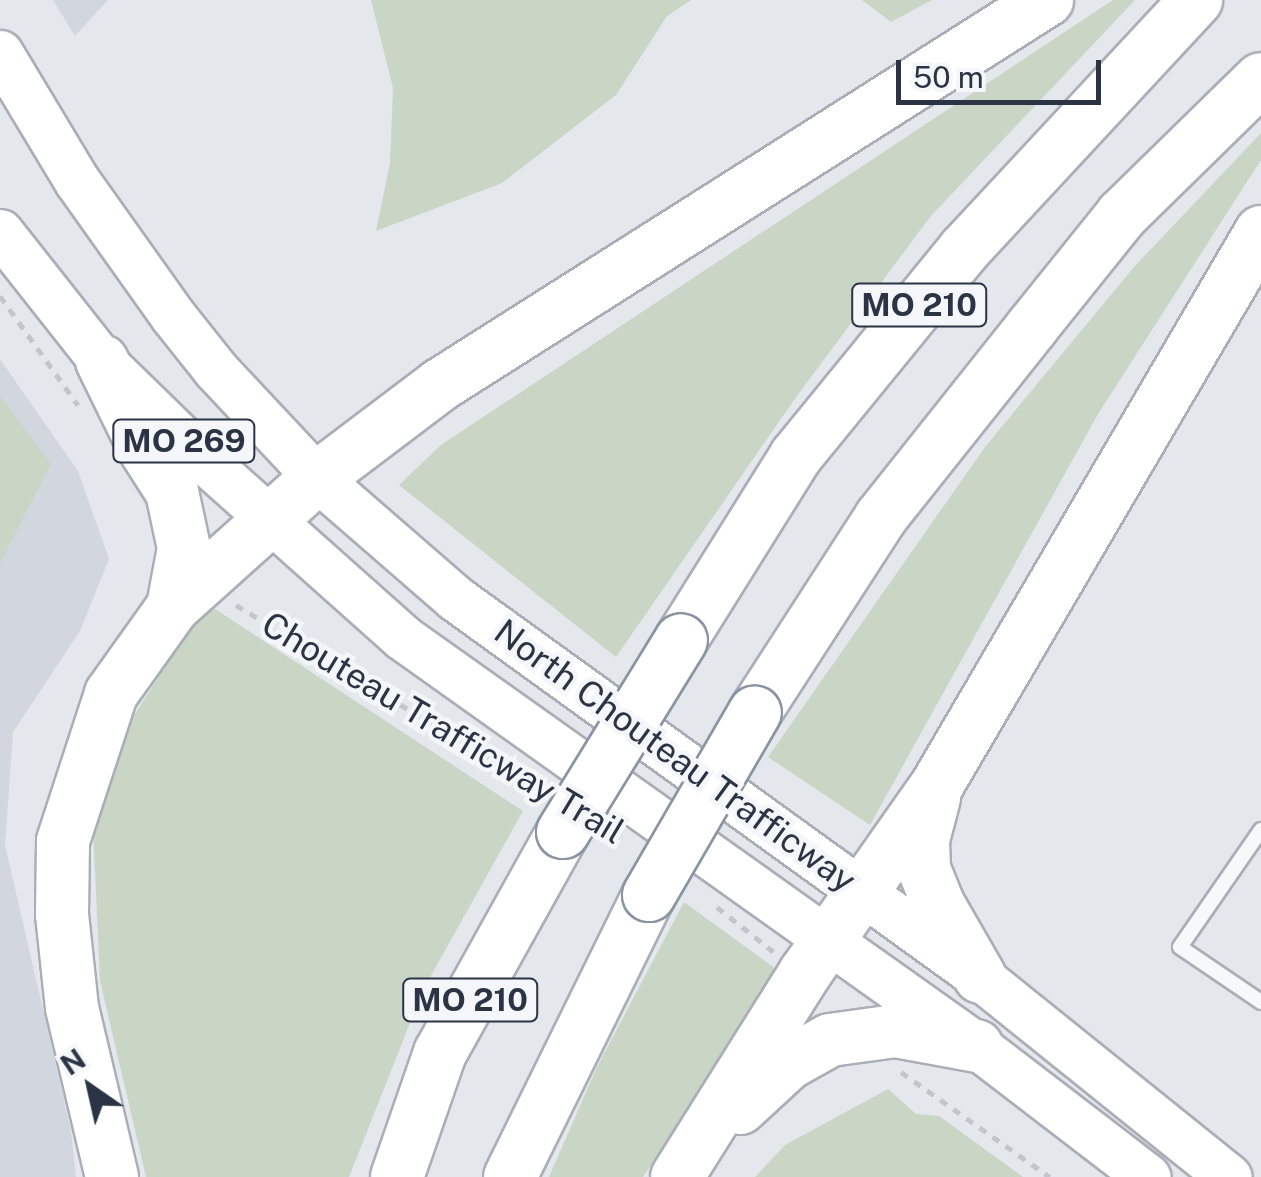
<!DOCTYPE html>
<html>
<head>
<meta charset="utf-8">
<style>
	body { margin:0 }
	#map { position:relative; width:1261px; height:1177px; overflow:hidden; background:#e4e7ec; font-family:"Public Sans",sans-serif }
	div>[style] { position:absolute }
	.built>* { inset:0; background:#d2d6de }
	.green>* { inset:0; background:#c9d6c5 }
	.path>* { height:5px; margin-top:-2.5px; transform-origin:0; background:repeating-linear-gradient(90deg,#c2c5cb 0 8px,transparent 0 16px) }
	.roads { filter:drop-shadow(2px 0 #a9aeb7) drop-shadow(-2px 0 #a9aeb7) drop-shadow(0 2px #a9aeb7) drop-shadow(0 -2px #a9aeb7) }
	.service>* { height:14px; margin:-7px; padding:0 7px; transform-origin:7px; border-radius:7px; background:#f7f8fa }
	.primary>* { height:45px; margin:-22.5px; padding:0 22.5px; transform-origin:22.5px; border-radius:22.5px; background:#fff }
	.motorway>* { height:52px; margin:-26px; padding:0 26px; transform-origin:26px; border-radius:26px; background:#fff }
	.bridges { filter:drop-shadow(2px 0 #8b94a3) drop-shadow(-2px 0 #8b94a3) drop-shadow(0 2px #8b94a3) drop-shadow(0 -2px #8b94a3) }
	.motorway-bridge>* { height:52px; margin:-26px; padding:0 26px; transform-origin:26px; border-radius:26px; background:#fff }
	span { translate:-50% -50%; white-space:nowrap; text-align:center; line-height:1.15; -webkit-text-stroke:9px #f4f6f9; paint-order:stroke }
	.shield-label span { padding:2px 8px; background:#f4f6f9; border:2px solid; border-radius:8px; -webkit-text-stroke-width:0 }
	.shield-label { font-size:32px; color:#2b3445; font-weight:700 }
	.street-label { font-size:35px; color:#2b3445 }
	.north { position:absolute; left:40px; top:1037px; width:100px; height:100px; -webkit-text-stroke:8px #f4f6f9; paint-order:stroke; rotate:326deg; font-size:28px; font-weight:700; line-height:40px; text-align:center; color:#2b3445 }
	.north::after { content:''; display:block; margin:auto; width:35px; height:45px; background:#2b3445; clip-path:polygon(50% 0,100% 100%,50% 72%,0 100%) }
	.scale { position:absolute; left:896px; top:60px; width:205px; height:45px; box-sizing:border-box; border:5px solid #2b3445; border-top:0; padding-left:12px; font-size:30px; line-height:35px; white-space:nowrap; color:#2b3445; -webkit-text-stroke:8px #f4f6f9; paint-order:stroke }
</style>
</head>
<body>
<div id="map">
	<div class="built">
		<div style="clip-path:polygon(53px 0,108px 0,75px 36px)"></div>
		<div style="clip-path:polygon(0 359px,78px 471px,109px 559px,80px 631px,13px 732px,5px 845px,71px 1131px,76px 1177px,0 1177px)"></div>
	</div>
	<div class="green">
		<div style="clip-path:polygon(371px 0,691px 0,667px 16px,616px 95px,502px 183px,376px 231px,390px 163px,393px 88px)"></div>
		<div style="clip-path:polygon(862px 0,932px 0,891px 22px)"></div>
		<div style="clip-path:polygon(1113px 0,1135px 0,930px 217px,794px 400px,616px 657px,399px 485px,441px 445px)"></div>
		<div style="clip-path:polygon(1261px 133px,1261px 160px,1098px 414px,870px 825px,768px 757px,985px 447px,1134px 267px)"></div>
		<div style="clip-path:polygon(0 396px,51px 464px,0 563px)"></div>
		<div style="clip-path:polygon(206px 603px,523px 811px,423px 990px,349px 1177px,146px 1177px,100px 981px,93px 829px,133px 717px)"></div>
		<div style="clip-path:polygon(684px 902px,780px 972px,643px 1177px,549px 1177px,597px 1067px)"></div>
		<div style="clip-path:polygon(888px 1089px,916px 1114px,939px 1116px,1023px 1177px,755px 1177px,785px 1145px)"></div>
	</div>
	<div class="path">
		<div style="left:0;top:296px;width:134px;rotate:54.4deg"></div>
		<div style="left:236px;top:605px;width:313px;rotate:31.2deg"></div>
		<div style="left:504px;top:767px;width:36px;rotate:19deg"></div>
		<div style="left:717px;top:907px;width:74px;rotate:38.4deg"></div>
		<div style="left:901px;top:1072px;width:182px;rotate:35.2deg"></div>
	</div>
	<div class="roads">
		<div class="service">
			<div style="left:1261px;top:830px;width:142px;rotate:124.7deg"></div>
			<div style="left:1180px;top:947px;width:98px;rotate:34.2deg"></div>
		</div>
		<div class="primary">
			<div style="left:0;top:53px;width:149px;rotate:59deg"></div>
			<div style="left:77px;top:181px;width:166px;rotate:54.6deg"></div>
			<div style="left:173px;top:316px;width:69px;rotate:51.5deg"></div>
			<div style="left:216px;top:370px;width:148px;rotate:46.9deg"></div>
			<div style="left:317px;top:478px;width:183px;rotate:41deg"></div>
			<div style="left:455px;top:598px;width:648px;rotate:35.83deg"></div>
			<div style="left:980px;top:977px;width:319px;rotate:38.8deg"></div>
			<div style="left:0;top:232px;width:164px;rotate:51.7deg"></div>
			<div style="left:102px;top:361px;width:146px;rotate:44.2deg"></div>
			<div style="left:207px;top:463px;width:261px;rotate:41.7deg"></div>
			<div style="left:402px;top:637px;width:706px;rotate:35.42deg"></div>
			<div style="left:977px;top:1046px;width:215px;rotate:37.5deg"></div>
		</div>
		<div class="motorway">
			<div style="left:102px;top:361px;width:100px;rotate:63.9deg"></div>
			<div style="left:146px;top:451px;width:49px;rotate:57.6deg"></div>
			<div style="left:172px;top:492px;width:57px;rotate:77.9deg"></div>
			<div style="left:184px;top:548px;width:60px;rotate:100.6deg"></div>
			<div style="left:681px;top:640px;width:217px;rotate:-58deg"></div>
			<div style="left:796px;top:456px;width:266px;rotate:-50.8deg"></div>
			<div style="left:964px;top:250px;width:341px;rotate:-47.1deg"></div>
			<div style="left:755px;top:712px;width:232px;rotate:-57.1deg"></div>
			<div style="left:881px;top:517px;width:243px;rotate:-51.5deg"></div>
			<div style="left:1032px;top:327px;width:144px;rotate:-51.2deg"></div>
			<div style="left:1122px;top:215px;width:194px;rotate:-44.4deg"></div>
			<div style="left:934px;top:798px;width:43px;rotate:104.7deg"></div>
			<div style="left:923px;top:840px;width:29px;rotate:88deg"></div>
			<div style="left:924px;top:869px;width:38px;rotate:68deg"></div>
			<div style="left:938px;top:904px;width:84px;rotate:60.1deg"></div>
			<div style="left:740px;top:1108px;width:67px;rotate:-42.6deg"></div>
			<div style="left:789px;top:1063px;width:47px;rotate:-29.3deg"></div>
			<div style="left:830px;top:1040px;width:66px;rotate:-7.9deg"></div>
			<div style="left:895px;top:1031px;width:83px;rotate:10.4deg"></div>
			<div style="left:112px;top:1177px;width:174px;rotate:-103.3deg"></div>
			<div style="left:72px;top:1008px;width:95px;rotate:-96.1deg"></div>
			<div style="left:62px;top:914px;width:73px;rotate:-89.2deg"></div>
			<div style="left:63px;top:841px;width:155px;rotate:-71.9deg"></div>
			<div style="left:111px;top:694px;width:107px;rotate:-54.5deg"></div>
			<div style="left:173px;top:607px;width:193px;rotate:-41.9deg"></div>
			<div style="left:317px;top:478px;width:154px;rotate:-37.1deg"></div>
			<div style="left:440px;top:385px;width:719px;rotate:-32.39deg"></div>
			<div style="left:397px;top:1177px;width:131px;rotate:-70.9deg"></div>
			<div style="left:440px;top:1053px;width:253px;rotate:-60.9deg"></div>
			<div style="left:510px;top:1177px;width:314px;rotate:-63.8deg"></div>
			<div style="left:677px;top:1177px;width:241px;rotate:-57.9deg"></div>
			<div style="left:805px;top:973px;width:230px;rotate:-54.9deg"></div>
			<div style="left:937px;top:785px;width:641px;rotate:-59.63deg"></div>
		</div>
	</div>
	<div class="bridges">
		<div class="motorway-bridge">
			<div style="left:563px;top:832px;width:225px;rotate:-58.4deg"></div>
			<div style="left:649px;top:895px;width:211px;rotate:-59.9deg"></div>
		</div>
	</div>
	<div class="shield-label">
		<span style="left:919px;top:305px">MO 210</span>
		<span style="left:184px;top:441px">MO 269</span>
		<span style="left:470px;top:1000px">MO 210</span>
	</div>
	<div class="street-label">
		<span style="left:443px;top:728px;rotate:31deg">Chouteau Trafficway Trail</span>
		<span style="left:675px;top:756px;rotate:36deg">North Chouteau Trafficway</span>
	</div>
	<div class="north">N</div>
	<div class="scale">50 m</div>
</div>
</body>
</html>
